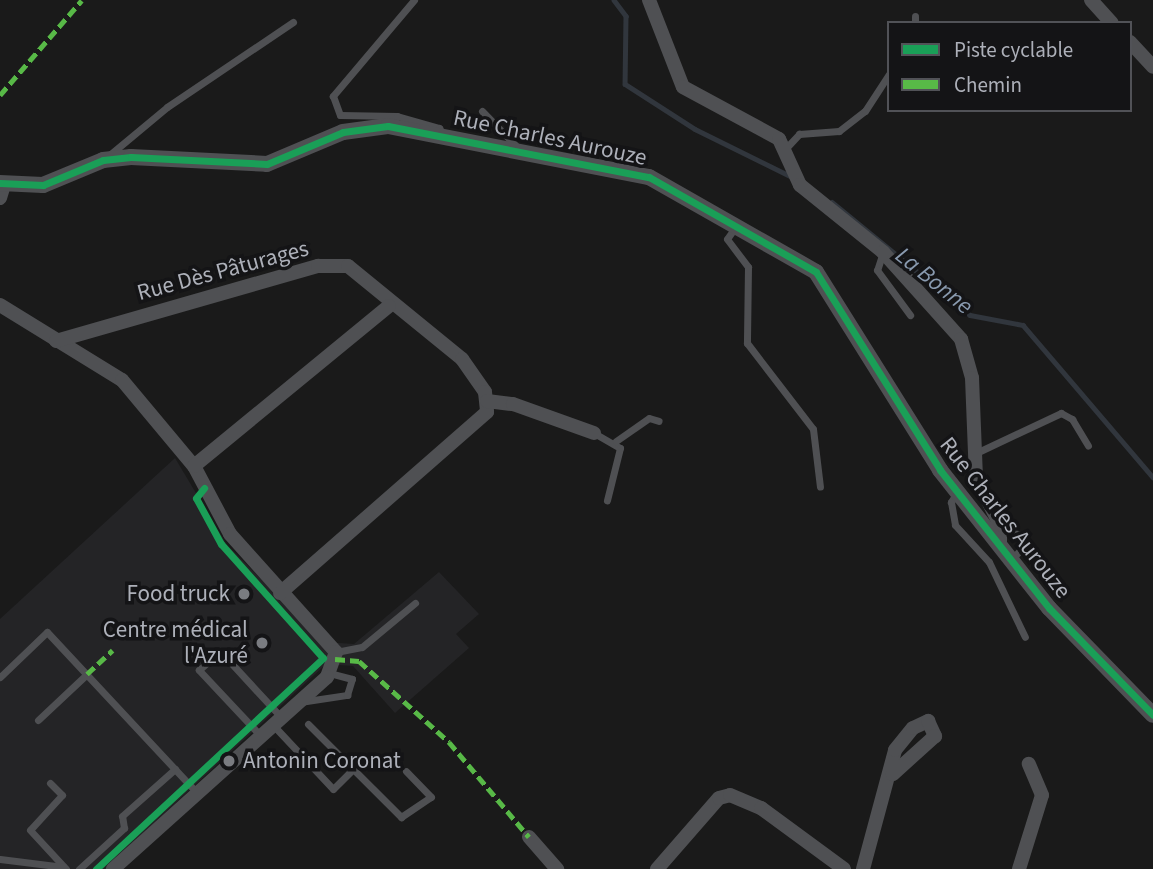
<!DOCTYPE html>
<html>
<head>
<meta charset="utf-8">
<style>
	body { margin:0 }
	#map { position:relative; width:1153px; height:869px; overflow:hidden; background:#1a1a1a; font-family:"Source Sans 3",sans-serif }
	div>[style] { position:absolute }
	.built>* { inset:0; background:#242426 }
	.stream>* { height:4.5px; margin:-2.25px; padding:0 2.25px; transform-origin:2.25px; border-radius:2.25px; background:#31363d }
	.service>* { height:7px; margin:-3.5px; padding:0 3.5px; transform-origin:3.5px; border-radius:3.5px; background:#4f5053 }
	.minor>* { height:14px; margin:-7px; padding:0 7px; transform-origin:7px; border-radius:7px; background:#4f5053 }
	.tertiary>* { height:16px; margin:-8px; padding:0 8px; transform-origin:8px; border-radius:8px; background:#4f5053 }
	.quiet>* { height:5px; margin-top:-2.5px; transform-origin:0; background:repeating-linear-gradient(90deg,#58b947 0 10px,transparent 0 15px) }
	.cycleway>* { height:7px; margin:-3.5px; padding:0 3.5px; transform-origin:3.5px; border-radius:3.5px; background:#1a9f57 }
	.dots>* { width:19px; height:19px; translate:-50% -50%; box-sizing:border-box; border:4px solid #141416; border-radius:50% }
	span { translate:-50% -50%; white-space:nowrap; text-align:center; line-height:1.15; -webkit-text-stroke:7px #141416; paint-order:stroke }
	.street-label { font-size:23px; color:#adb0b9 }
	.poi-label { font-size:23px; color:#adb0b9 }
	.right { translate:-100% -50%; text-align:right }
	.left { translate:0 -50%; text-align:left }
	.water-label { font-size:24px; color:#899aaf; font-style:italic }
	.legend { position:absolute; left:887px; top:21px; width:245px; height:91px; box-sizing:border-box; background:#141416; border:2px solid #515257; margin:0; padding:9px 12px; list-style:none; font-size:21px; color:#adb0b9 }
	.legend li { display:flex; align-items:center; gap:14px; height:35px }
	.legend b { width:35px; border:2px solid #515257 }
</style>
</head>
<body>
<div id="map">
	<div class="built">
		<div style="clip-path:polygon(175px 458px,227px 545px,324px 642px,354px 644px,439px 572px,479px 614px,456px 634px,469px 648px,395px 713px,353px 666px,326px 664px,104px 869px,0 869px,0 619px)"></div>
	</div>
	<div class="stream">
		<div style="left:614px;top:0;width:20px;rotate:53deg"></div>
		<div style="left:626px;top:16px;width:68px;rotate:90.8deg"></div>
		<div style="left:625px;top:84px;width:83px;rotate:32.7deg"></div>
		<div style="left:695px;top:129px;width:108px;rotate:26.3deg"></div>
		<div style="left:832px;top:202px;width:178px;rotate:39.3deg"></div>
		<div style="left:970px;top:315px;width:54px;rotate:10.7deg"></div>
		<div style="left:1023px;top:325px;width:200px;rotate:49.5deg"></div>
	</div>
	<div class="service">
		<div style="left:414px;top:0;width:126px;rotate:130.2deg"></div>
		<div style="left:333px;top:96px;width:20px;rotate:70deg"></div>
		<div style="left:340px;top:115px;width:57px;rotate:1deg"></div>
		<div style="left:397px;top:116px;width:44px;rotate:15.9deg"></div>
		<div style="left:439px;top:128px;width:8px;rotate:60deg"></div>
		<div style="left:915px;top:16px;width:7px;rotate:90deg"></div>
		<div style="left:482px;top:111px;width:56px;rotate:45.7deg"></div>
		<div style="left:787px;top:147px;width:18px;rotate:-47deg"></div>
		<div style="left:799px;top:134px;width:40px;rotate:-4.3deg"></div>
		<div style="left:839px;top:131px;width:33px;rotate:-38deg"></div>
		<div style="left:865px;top:111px;width:44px;rotate:-57deg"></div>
		<div style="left:107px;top:157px;width:78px;rotate:-39.8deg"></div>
		<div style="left:167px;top:107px;width:152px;rotate:-34deg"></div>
		<div style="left:734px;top:229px;width:12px;rotate:125deg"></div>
		<div style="left:727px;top:239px;width:35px;rotate:53deg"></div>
		<div style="left:748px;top:267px;width:76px;rotate:90.8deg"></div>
		<div style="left:747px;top:343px;width:108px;rotate:52.5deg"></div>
		<div style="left:813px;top:429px;width:58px;rotate:83.1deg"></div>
		<div style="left:883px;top:252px;width:19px;rotate:108deg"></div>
		<div style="left:877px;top:270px;width:56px;rotate:53.7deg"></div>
		<div style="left:594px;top:433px;width:30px;rotate:30deg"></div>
		<div style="left:620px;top:448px;width:54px;rotate:104deg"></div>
		<div style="left:616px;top:441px;width:40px;rotate:-34.9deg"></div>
		<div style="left:649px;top:418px;width:10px;rotate:17deg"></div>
		<div style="left:976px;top:453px;width:94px;rotate:-25.2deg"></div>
		<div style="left:1061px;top:413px;width:13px;rotate:29deg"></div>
		<div style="left:1072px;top:419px;width:31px;rotate:59deg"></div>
		<div style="left:957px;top:492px;width:12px;rotate:121deg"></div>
		<div style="left:951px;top:502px;width:23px;rotate:80deg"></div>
		<div style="left:955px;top:525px;width:50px;rotate:47.4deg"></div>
		<div style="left:989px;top:562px;width:83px;rotate:64.4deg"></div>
		<div style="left:1001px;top:525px;width:21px;rotate:28deg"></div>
		<div style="left:1020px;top:535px;width:13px;rotate:81deg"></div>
		<div style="left:1022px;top:548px;width:15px;rotate:132deg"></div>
		<div style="left:336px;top:652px;width:26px;rotate:-11deg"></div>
		<div style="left:362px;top:647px;width:69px;rotate:-39.7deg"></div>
		<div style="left:0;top:677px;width:65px;rotate:-43.8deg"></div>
		<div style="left:47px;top:632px;width:219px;rotate:47deg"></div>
		<div style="left:300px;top:702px;width:48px;rotate:-8.5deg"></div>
		<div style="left:347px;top:695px;width:17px;rotate:-73deg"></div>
		<div style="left:352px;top:679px;width:24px;rotate:-165deg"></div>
		<div style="left:38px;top:720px;width:67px;rotate:-43.2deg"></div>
		<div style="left:272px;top:724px;width:89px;rotate:46.8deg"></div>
		<div style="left:333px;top:789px;width:27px;rotate:-45deg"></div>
		<div style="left:308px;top:724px;width:132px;rotate:45deg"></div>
		<div style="left:401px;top:817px;width:36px;rotate:-34deg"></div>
		<div style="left:431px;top:797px;width:36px;rotate:-134deg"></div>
		<div style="left:259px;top:734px;width:88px;rotate:-133.2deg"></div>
		<div style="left:199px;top:670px;width:28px;rotate:-42deg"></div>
		<div style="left:220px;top:651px;width:88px;rotate:47.3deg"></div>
		<div style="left:50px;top:783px;width:17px;rotate:45deg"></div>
		<div style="left:62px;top:795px;width:47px;rotate:132.4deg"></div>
		<div style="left:30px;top:830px;width:53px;rotate:47.3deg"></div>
		<div style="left:0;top:859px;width:64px;rotate:7.1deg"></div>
		<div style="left:79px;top:869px;width:61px;rotate:-42.3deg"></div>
		<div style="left:124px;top:828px;width:12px;rotate:-99deg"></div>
		<div style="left:122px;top:816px;width:71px;rotate:-41.6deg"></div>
	</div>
	<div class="minor">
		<div style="left:649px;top:0;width:93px;rotate:68.7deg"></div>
		<div style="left:683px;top:87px;width:109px;rotate:28.4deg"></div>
		<div style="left:779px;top:139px;width:51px;rotate:65.5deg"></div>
		<div style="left:800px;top:185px;width:107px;rotate:38.9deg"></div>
		<div style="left:883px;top:252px;width:117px;rotate:48.1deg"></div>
		<div style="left:961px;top:339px;width:41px;rotate:74.2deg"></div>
		<div style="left:972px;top:378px;width:99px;rotate:87.7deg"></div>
		<div style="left:976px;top:477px;width:54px;rotate:63.4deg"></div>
		<div style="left:1000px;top:525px;width:20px;rotate:90deg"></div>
		<div style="left:1091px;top:0;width:31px;rotate:48deg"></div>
		<div style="left:1130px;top:42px;width:34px;rotate:47deg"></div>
		<div style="left:0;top:198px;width:14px;rotate:-73deg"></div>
		<div style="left:0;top:305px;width:143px;rotate:31.6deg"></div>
		<div style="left:122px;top:380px;width:112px;rotate:50.1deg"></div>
		<div style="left:194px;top:466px;width:77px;rotate:62.1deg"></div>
		<div style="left:230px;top:534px;width:159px;rotate:48.1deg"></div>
		<div style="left:336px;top:652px;width:27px;rotate:110deg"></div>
		<div style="left:327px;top:677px;width:288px;rotate:138.1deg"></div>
		<div style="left:56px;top:341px;width:273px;rotate:-16deg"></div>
		<div style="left:318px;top:266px;width:30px"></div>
		<div style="left:348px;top:266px;width:147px;rotate:39.2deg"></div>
		<div style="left:462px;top:359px;width:40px;rotate:55.1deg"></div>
		<div style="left:485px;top:392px;width:20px;rotate:84deg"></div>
		<div style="left:487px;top:412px;width:275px;rotate:138.8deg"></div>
		<div style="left:487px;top:401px;width:26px;rotate:7deg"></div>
		<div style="left:513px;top:404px;width:86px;rotate:19.7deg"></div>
		<div style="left:194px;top:466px;width:252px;rotate:-39.4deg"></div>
		<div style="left:529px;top:837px;width:43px;rotate:48.8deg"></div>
		<div style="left:657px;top:869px;width:94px;rotate:-48.9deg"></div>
		<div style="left:719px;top:798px;width:11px;rotate:-15deg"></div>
		<div style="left:730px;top:795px;width:34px;rotate:23deg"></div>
		<div style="left:761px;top:808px;width:103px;rotate:36.3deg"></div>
		<div style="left:863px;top:869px;width:123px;rotate:-74.9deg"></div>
		<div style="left:895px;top:750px;width:28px;rotate:-51deg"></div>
		<div style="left:913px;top:728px;width:17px;rotate:-25deg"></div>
		<div style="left:928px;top:721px;width:17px;rotate:65deg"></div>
		<div style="left:935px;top:736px;width:57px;rotate:137.9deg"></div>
		<div style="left:1019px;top:869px;width:77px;rotate:-72.7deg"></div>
		<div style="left:1042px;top:795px;width:34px;rotate:-113deg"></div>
	</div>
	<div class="tertiary">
		<div style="left:0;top:183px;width:43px;rotate:2.7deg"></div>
		<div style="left:43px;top:185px;width:65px;rotate:-22.6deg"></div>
		<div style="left:103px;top:160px;width:28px;rotate:-6deg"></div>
		<div style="left:131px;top:157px;width:136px;rotate:2.9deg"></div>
		<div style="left:267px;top:164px;width:82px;rotate:-22.8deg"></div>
		<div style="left:343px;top:132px;width:45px;rotate:-7.6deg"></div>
		<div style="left:388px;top:126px;width:266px;rotate:11.1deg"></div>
		<div style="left:649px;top:177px;width:192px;rotate:29.6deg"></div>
		<div style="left:816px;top:272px;width:234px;rotate:57.9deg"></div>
		<div style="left:940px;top:470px;width:176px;rotate:51.7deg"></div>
		<div style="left:1049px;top:608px;width:149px;rotate:45.8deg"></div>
	</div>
	<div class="quiet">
		<div style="left:0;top:95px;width:125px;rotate:-49.2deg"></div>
		<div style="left:335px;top:659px;width:24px;rotate:5deg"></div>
		<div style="left:359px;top:661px;width:121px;rotate:42deg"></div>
		<div style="left:449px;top:742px;width:124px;rotate:49.9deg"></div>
		<div style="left:87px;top:674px;width:35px;rotate:-43deg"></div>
	</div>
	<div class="cycleway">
		<div style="left:0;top:183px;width:43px;rotate:2.7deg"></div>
		<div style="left:43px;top:185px;width:65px;rotate:-22.6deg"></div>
		<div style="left:103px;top:160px;width:28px;rotate:-6deg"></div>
		<div style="left:131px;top:157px;width:136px;rotate:2.9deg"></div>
		<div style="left:267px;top:164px;width:82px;rotate:-22.8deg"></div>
		<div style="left:343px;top:132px;width:45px;rotate:-7.6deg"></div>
		<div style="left:388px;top:126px;width:266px;rotate:11.1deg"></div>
		<div style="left:649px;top:177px;width:192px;rotate:29.6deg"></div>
		<div style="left:816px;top:272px;width:234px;rotate:57.9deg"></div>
		<div style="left:940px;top:470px;width:176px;rotate:51.7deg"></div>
		<div style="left:1049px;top:608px;width:149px;rotate:45.8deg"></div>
		<div style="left:96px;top:869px;width:310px;rotate:-42.9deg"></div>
		<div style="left:323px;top:658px;width:153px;rotate:-131.8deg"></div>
		<div style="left:221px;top:544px;width:52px;rotate:-118.5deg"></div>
		<div style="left:196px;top:498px;width:13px;rotate:-51deg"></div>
	</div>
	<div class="dots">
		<div style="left:244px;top:594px;background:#7a7c81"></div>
		<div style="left:262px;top:643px;background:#7a7c81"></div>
		<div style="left:229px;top:761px;background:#7a7c81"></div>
	</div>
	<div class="street-label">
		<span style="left:550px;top:138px;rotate:12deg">Rue Charles Aurouze</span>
		<span style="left:223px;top:271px;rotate:-15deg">Rue Dès Pâturages</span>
		<span style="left:1005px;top:518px;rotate:52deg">Rue Charles Aurouze</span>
	</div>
	<div class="poi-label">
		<span class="right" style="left:230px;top:594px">Food truck</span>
		<span class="right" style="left:248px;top:643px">Centre médical<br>l'Azuré</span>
		<span class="left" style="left:243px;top:761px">Antonin Coronat</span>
	</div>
	<div class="water-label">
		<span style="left:934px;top:281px;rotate:39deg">La Bonne</span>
	</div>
	<ul class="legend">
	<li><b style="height:9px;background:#1a9f57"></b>Piste cyclable</li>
	<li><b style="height:9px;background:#58b947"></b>Chemin</li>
	</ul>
</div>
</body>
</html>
